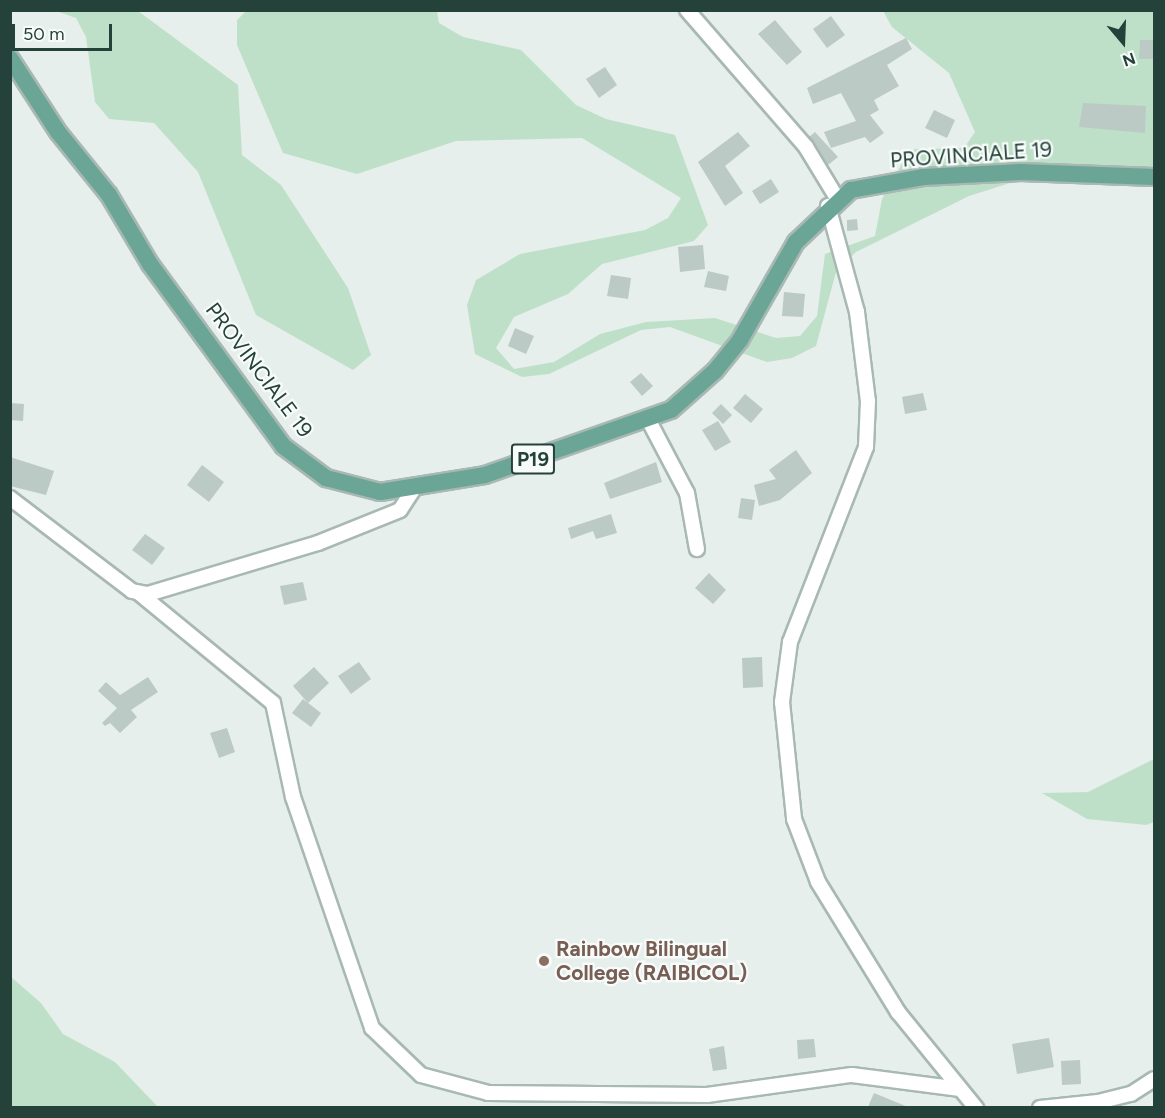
<!DOCTYPE html>
<html>
<head>
<meta charset="utf-8">
<style>
	body { margin:0 }
	#map { position:relative; width:1165px; height:1118px; overflow:hidden; background:#e6efeb; font-family:Figtree,sans-serif }
	div>[style] { position:absolute }
	.green>* { inset:0; background:#bfe0c8 }
	.building>* { inset:0; background:#bbcac4 }
	.roads { filter:drop-shadow(2px 0 #a8b8b2) drop-shadow(-2px 0 #a8b8b2) drop-shadow(0 2px #a8b8b2) drop-shadow(0 -2px #a8b8b2) }
	.minor>* { height:14px; margin:-7px; padding:0 7px; transform-origin:7px; border-radius:7px; background:#fff }
	.major>* { height:16px; margin:-8px; padding:0 8px; transform-origin:8px; border-radius:8px; background:#6aa596 }
	.dots>* { width:16px; height:16px; translate:-50% -50%; box-sizing:border-box; border:3px solid #f7fbf9; border-radius:50% }
	span { translate:-50% -50%; white-space:nowrap; text-align:center; line-height:1.15; -webkit-text-stroke:4.5px #f7fbf9; paint-order:stroke }
	.shield-label span { padding:2px 4px; background:#f7fbf9; border:2px solid; border-radius:4px; -webkit-text-stroke-width:0 }
	.shield-label { font-size:20px; color:#24423a; font-weight:700 }
	.street-label { font-size:21px; color:#24423a }
	.education-label { font-size:21px; color:#785e54; font-weight:700 }
	.left { translate:0 -50%; text-align:left }
	.frame { position:absolute; inset:0; border:12px solid #24423a; pointer-events:none }
	.north { position:absolute; left:1093px; top:12px; width:60px; height:60px; -webkit-text-stroke:4px #f7fbf9; paint-order:stroke; rotate:161deg; font-size:16px; font-weight:700; line-height:24px; text-align:center; color:#24423a }
	.north::after { content:''; display:block; margin:auto; width:21px; height:27px; background:#24423a; clip-path:polygon(50% 0,100% 100%,50% 72%,0 100%) }
	.scale { position:absolute; left:12px; top:24px; width:100px; height:27px; box-sizing:border-box; border:3px solid #24423a; border-top:0; padding-left:8px; font-size:18px; line-height:21px; white-space:nowrap; color:#24423a; -webkit-text-stroke:4px #f7fbf9; paint-order:stroke }
</style>
</head>
<body>
<div id="map">
	<div class="green">
		<div style="clip-path:polygon(56px 11px,138px 11px,238px 85px,242px 155px,281px 185px,348px 288px,371px 355px,353px 370px,256px 315px,198px 172px,154px 123px,109px 119px,95px 102px,86px 37px,76px 18px)"></div>
		<div style="clip-path:polygon(246px 11px,437px 11px,439px 23px,463px 37px,521px 50px,576px 105px,606px 119px,675px 135px,708px 225px,694px 241px,602px 264px,568px 294px,514px 317px,496px 348px,514px 369px,554px 362px,600px 334px,646px 322px,715px 318px,776px 338px,800px 336px,817px 316px,825px 254px,875px 236px,882px 199px,905px 158px,915px 149px,964px 148px,975px 132px,949px 73px,892px 27px,883px 11px,1154px 11px,1154px 174px,1039px 174px,969px 196px,856px 252px,836px 272px,816px 346px,792px 358px,767px 362px,670px 327px,641px 330px,549px 374px,522px 377px,475px 354px,467px 305px,476px 280px,520px 254px,645px 230px,668px 218px,681px 198px,582px 138px,456px 141px,357px 174px,283px 153px,237px 45px,237px 20px)"></div>
		<div style="clip-path:polygon(1154px 759px,1154px 822px,1146px 825px,1087px 819px,1042px 793px,1088px 792px)"></div>
		<div style="clip-path:polygon(10px 976px,41px 1003px,63px 1034px,115px 1062px,158px 1107px,11px 1107px)"></div>
	</div>
	<div class="building">
		<div style="clip-path:polygon(831px 16px,845px 35px,827px 48px,813px 29px)"></div>
		<div style="clip-path:polygon(775px 20px,802px 52px,787px 65px,758px 34px)"></div>
		<div style="clip-path:polygon(906px 38px,912px 49px,887px 65px,899px 86px,874px 100px,879px 110px,870px 115px,884px 133px,870px 143px,865px 137px,831px 148px,824px 132px,856px 121px,841px 93px,813px 104px,807px 88px)"></div>
		<div style="clip-path:polygon(1140px 40px,1155px 40px,1155px 59px,1139px 59px)"></div>
		<div style="clip-path:polygon(605px 67px,617px 85px,599px 98px,586px 79px)"></div>
		<div style="clip-path:polygon(1083px 103px,1146px 106px,1145px 133px,1079px 127px)"></div>
		<div style="clip-path:polygon(934px 110px,955px 120px,947px 138px,925px 128px)"></div>
		<div style="clip-path:polygon(738px 132px,750px 146px,725px 166px,743px 193px,725px 206px,698px 162px)"></div>
		<div style="clip-path:polygon(815px 132px,838px 157px,828px 165px,809px 137px)"></div>
		<div style="clip-path:polygon(771px 179px,779px 192px,760px 204px,752px 191px)"></div>
		<div style="clip-path:polygon(857px 219px,858px 230px,847px 231px,847px 220px)"></div>
		<div style="clip-path:polygon(703px 245px,705px 269px,680px 272px,678px 247px)"></div>
		<div style="clip-path:polygon(708px 271px,729px 276px,726px 291px,704px 287px)"></div>
		<div style="clip-path:polygon(611px 275px,631px 278px,628px 299px,607px 296px)"></div>
		<div style="clip-path:polygon(784px 292px,805px 294px,803px 317px,782px 316px)"></div>
		<div style="clip-path:polygon(515px 328px,534px 336px,526px 354px,508px 346px)"></div>
		<div style="clip-path:polygon(641px 373px,653px 386px,642px 396px,630px 382px)"></div>
		<div style="clip-path:polygon(923px 393px,927px 410px,905px 414px,902px 397px)"></div>
		<div style="clip-path:polygon(745px 394px,763px 409px,751px 423px,733px 408px)"></div>
		<div style="clip-path:polygon(10px 403px,24px 404px,23px 421px,10px 420px)"></div>
		<div style="clip-path:polygon(721px 404px,732px 415px,723px 424px,712px 413px)"></div>
		<div style="clip-path:polygon(718px 421px,731px 442px,715px 451px,702px 430px)"></div>
		<div style="clip-path:polygon(796px 450px,812px 473px,780px 500px,759px 506px,754px 485px,776px 479px,769px 470px)"></div>
		<div style="clip-path:polygon(10px 457px,54px 471px,46px 495px,10px 486px)"></div>
		<div style="clip-path:polygon(656px 462px,662px 482px,610px 499px,604px 483px)"></div>
		<div style="clip-path:polygon(202px 465px,224px 482px,209px 502px,187px 485px)"></div>
		<div style="clip-path:polygon(741px 498px,755px 500px,752px 520px,738px 518px)"></div>
		<div style="clip-path:polygon(611px 514px,617px 533px,596px 539px,593px 531px,571px 539px,568px 528px)"></div>
		<div style="clip-path:polygon(145px 534px,165px 548px,152px 565px,132px 550px)"></div>
		<div style="clip-path:polygon(709px 573px,726px 590px,713px 604px,695px 588px)"></div>
		<div style="clip-path:polygon(303px 582px,307px 600px,284px 605px,280px 586px)"></div>
		<div style="clip-path:polygon(762px 657px,763px 687px,743px 688px,742px 658px)"></div>
		<div style="clip-path:polygon(359px 662px,371px 679px,351px 694px,338px 676px)"></div>
		<div style="clip-path:polygon(314px 667px,329px 683px,308px 703px,293px 686px)"></div>
		<div style="clip-path:polygon(148px 677px,158px 692px,131px 710px,137px 717px,120px 733px,110px 723px,105px 726px,102px 723px,117px 708px,98px 691px,106px 682px,120px 695px)"></div>
		<div style="clip-path:polygon(303px 699px,321px 713px,311px 727px,292px 713px)"></div>
		<div style="clip-path:polygon(227px 728px,235px 752px,219px 758px,210px 733px)"></div>
		<div style="clip-path:polygon(1049px 1038px,1054px 1067px,1017px 1074px,1012px 1044px)"></div>
		<div style="clip-path:polygon(814px 1039px,816px 1057px,798px 1059px,797px 1040px)"></div>
		<div style="clip-path:polygon(724px 1046px,727px 1069px,713px 1071px,709px 1049px)"></div>
		<div style="clip-path:polygon(1080px 1060px,1081px 1084px,1062px 1085px,1061px 1061px)"></div>
		<div style="clip-path:polygon(874px 1093px,908px 1107px,868px 1107px)"></div>
	</div>
	<div class="roads">
		<div class="minor">
			<div style="left:687px;top:10px;width:181px;rotate:49deg"></div>
			<div style="left:806px;top:147px;width:60px;rotate:58.7deg"></div>
			<div style="left:828px;top:206px;width:110px;rotate:74.7deg"></div>
			<div style="left:857px;top:312px;width:90px;rotate:83deg"></div>
			<div style="left:868px;top:401px;width:46px;rotate:92.5deg"></div>
			<div style="left:866px;top:447px;width:209px;rotate:111.3deg"></div>
			<div style="left:790px;top:642px;width:61px;rotate:97.6deg"></div>
			<div style="left:782px;top:702px;width:118px;rotate:84.1deg"></div>
			<div style="left:794px;top:819px;width:67px;rotate:69.1deg"></div>
			<div style="left:818px;top:882px;width:153px;rotate:58.4deg"></div>
			<div style="left:898px;top:1012px;width:124px;rotate:50.9deg"></div>
			<div style="left:649px;top:421px;width:81px;rotate:62.2deg"></div>
			<div style="left:687px;top:493px;width:57px;rotate:79.9deg"></div>
			<div style="left:10px;top:498px;width:153px;rotate:37.3deg"></div>
			<div style="left:132px;top:591px;width:16px;rotate:11deg"></div>
			<div style="left:148px;top:594px;width:177px;rotate:-16.7deg"></div>
			<div style="left:318px;top:543px;width:88px;rotate:-21.9deg"></div>
			<div style="left:400px;top:510px;width:24px;rotate:-57deg"></div>
			<div style="left:139px;top:593px;width:173px;rotate:39.4deg"></div>
			<div style="left:273px;top:703px;width:96px;rotate:78deg"></div>
			<div style="left:293px;top:797px;width:244px;rotate:71.1deg"></div>
			<div style="left:372px;top:1028px;width:68px;rotate:43.8deg"></div>
			<div style="left:421px;top:1075px;width:69px;rotate:15deg"></div>
			<div style="left:488px;top:1093px;width:219px;rotate:0.5deg"></div>
			<div style="left:707px;top:1095px;width:146px;rotate:-7.9deg"></div>
			<div style="left:852px;top:1075px;width:109px;rotate:7.4deg"></div>
			<div style="left:1040px;top:1108px;width:58px;rotate:-5.9deg"></div>
			<div style="left:1098px;top:1102px;width:34px;rotate:-14deg"></div>
			<div style="left:1131px;top:1094px;width:27px;rotate:-33deg"></div>
		</div>
		<div class="major">
			<div style="left:10px;top:58px;width:88px;rotate:57deg"></div>
			<div style="left:58px;top:132px;width:81px;rotate:51deg"></div>
			<div style="left:109px;top:195px;width:80px;rotate:59.3deg"></div>
			<div style="left:150px;top:264px;width:225px;rotate:53.8deg"></div>
			<div style="left:283px;top:446px;width:54px;rotate:36.7deg"></div>
			<div style="left:326px;top:478px;width:56px;rotate:14.5deg"></div>
			<div style="left:380px;top:492px;width:106px;rotate:-9.2deg"></div>
			<div style="left:485px;top:475px;width:197px;rotate:-19.3deg"></div>
			<div style="left:671px;top:410px;width:59px;rotate:-41.6deg"></div>
			<div style="left:715px;top:371px;width:40px;rotate:-51deg"></div>
			<div style="left:740px;top:340px;width:113px;rotate:-60.3deg"></div>
			<div style="left:796px;top:242px;width:76px;rotate:-43.4deg"></div>
			<div style="left:851px;top:190px;width:73px;rotate:-10.2deg"></div>
			<div style="left:923px;top:177px;width:98px;rotate:-2.9deg"></div>
			<div style="left:1021px;top:172px;width:133px;rotate:2.2deg"></div>
		</div>
	</div>
	<div class="dots">
		<div style="left:544px;top:961px;background:#8d6e63"></div>
	</div>
	<div class="shield-label">
		<span style="left:533px;top:459px">P19</span>
	</div>
	<div class="street-label">
		<span style="left:971px;top:155px;rotate:-4deg">PROVINCIALE 19</span>
		<span style="left:259px;top:370px;rotate:53deg">PROVINCIALE 19</span>
	</div>
	<div class="education-label">
		<span class="left" style="left:556px;top:961px">Rainbow Bilingual<br>College (RAIBICOL)</span>
	</div>
	<div class="frame"></div>
	<div class="north">N</div>
	<div class="scale">50 m</div>
</div>
</body>
</html>
